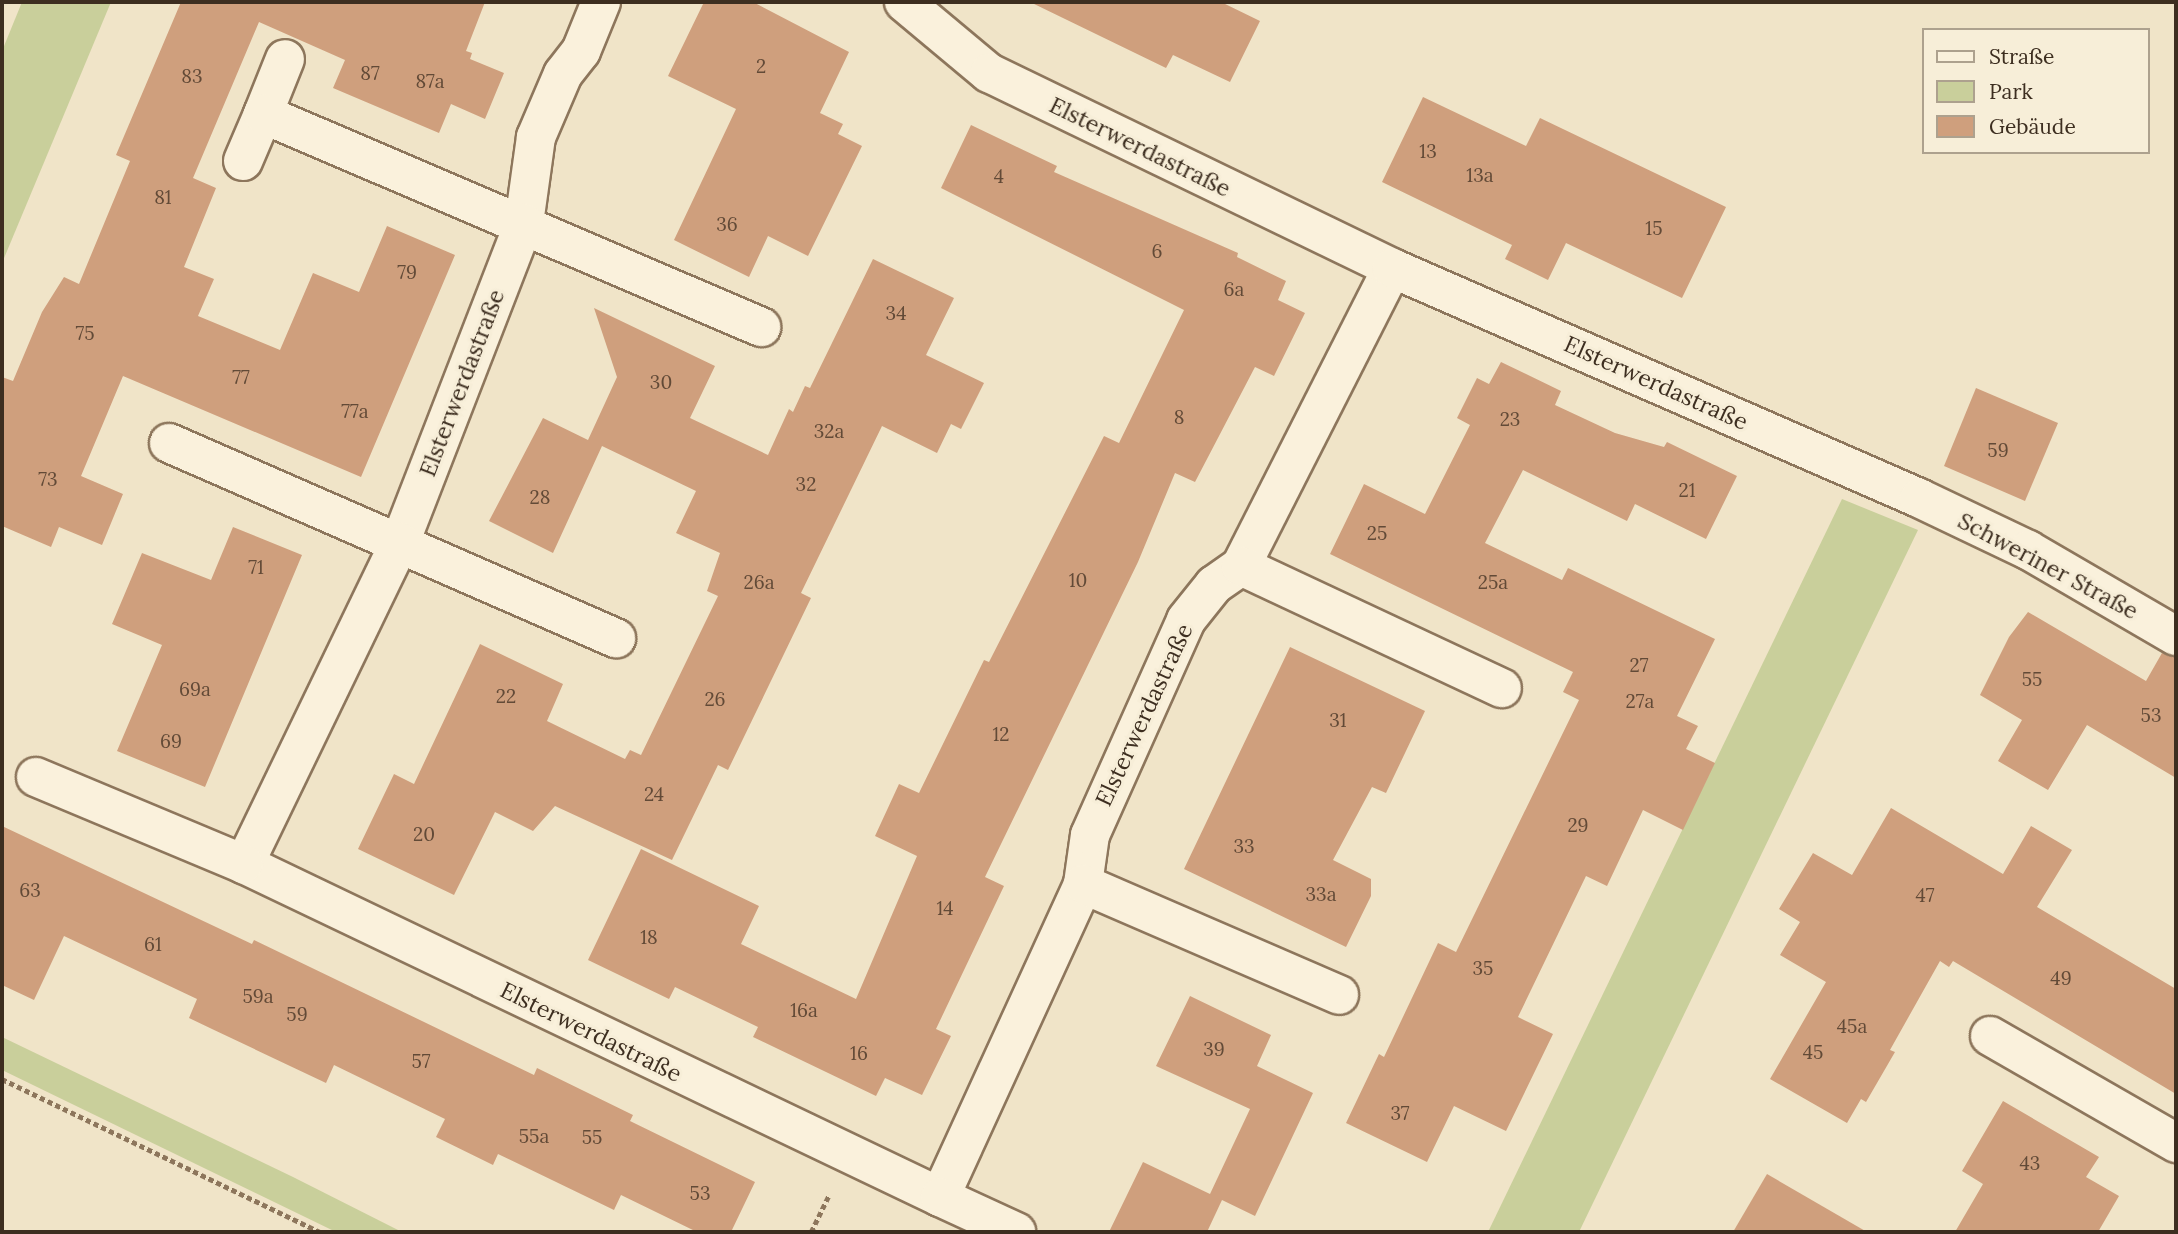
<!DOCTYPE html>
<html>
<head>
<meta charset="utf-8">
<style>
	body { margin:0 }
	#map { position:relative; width:2178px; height:1234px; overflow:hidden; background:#f0e4c8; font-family:Lora,serif }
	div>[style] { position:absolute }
	.green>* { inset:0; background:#c9cf9b }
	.building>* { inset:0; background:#cf9f7d }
	.path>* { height:4.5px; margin-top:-2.25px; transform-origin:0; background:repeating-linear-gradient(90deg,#8d765c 0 5px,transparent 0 8.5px) }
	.roads { filter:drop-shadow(2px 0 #8d765c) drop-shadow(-2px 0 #8d765c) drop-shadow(0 2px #8d765c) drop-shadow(0 -2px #8d765c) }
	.minor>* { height:38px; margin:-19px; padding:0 19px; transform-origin:19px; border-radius:19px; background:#faf1dc }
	span { translate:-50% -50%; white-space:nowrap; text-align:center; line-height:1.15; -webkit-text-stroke:6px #f7eed8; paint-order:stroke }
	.number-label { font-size:19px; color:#624a37 }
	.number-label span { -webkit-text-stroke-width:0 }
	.street-label { font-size:23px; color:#3d2e20 }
	.frame { position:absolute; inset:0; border:4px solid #3d2e20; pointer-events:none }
	.legend { position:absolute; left:1922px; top:28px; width:228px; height:126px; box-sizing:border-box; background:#f7eed8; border:2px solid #ada18e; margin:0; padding:9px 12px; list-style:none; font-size:21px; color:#3d2e20 }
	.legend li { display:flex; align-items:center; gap:14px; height:35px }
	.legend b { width:35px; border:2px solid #ada18e }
</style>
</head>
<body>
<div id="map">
	<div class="green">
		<div style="clip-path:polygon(22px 2px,111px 2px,2px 263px,2px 51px)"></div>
		<div style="clip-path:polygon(1842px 499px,1918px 530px,1579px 1232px,1488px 1232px)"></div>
		<div style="clip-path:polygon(2px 1037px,293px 1177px,402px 1232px,336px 1232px,2px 1070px)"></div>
	</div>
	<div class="building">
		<div style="clip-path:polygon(181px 2px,485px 2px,466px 51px,472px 53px,470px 59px,504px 73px,485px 119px,451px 104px,439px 133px,333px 88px,345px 60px,259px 22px,193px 178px,216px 188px,184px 267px,214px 279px,198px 316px,280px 350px,313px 273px,359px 292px,387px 226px,455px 255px,361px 477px,123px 376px,81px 476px,123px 494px,102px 545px,59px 527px,51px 547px,2px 526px,2px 377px,13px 381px,42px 312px,64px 277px,79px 284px,130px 161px,116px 155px)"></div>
		<div style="clip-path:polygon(704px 2px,753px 2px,849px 52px,820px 113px,843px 124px,838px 134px,862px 146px,808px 256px,768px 236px,749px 277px,674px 240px,736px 109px,668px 76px)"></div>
		<div style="clip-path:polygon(1030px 2px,1221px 2px,1260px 21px,1230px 82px,1173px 55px,1166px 68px)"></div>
		<div style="clip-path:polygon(1423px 97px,1526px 146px,1540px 118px,1726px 207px,1682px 298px,1566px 243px,1548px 280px,1505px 259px,1512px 245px,1382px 182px)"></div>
		<div style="clip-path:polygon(971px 125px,1057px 166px,1054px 172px,1238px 253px,1237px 257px,1286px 281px,1278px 300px,1305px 313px,1274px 376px,1255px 367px,1195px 482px,1175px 473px,1138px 562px,985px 877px,1004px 886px,936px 1029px,951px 1036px,922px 1095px,885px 1078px,876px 1096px,753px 1037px,758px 1027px,675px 987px,669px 999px,588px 960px,641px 849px,759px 906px,741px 944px,856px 999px,917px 856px,875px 836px,899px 784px,919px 793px,984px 660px,989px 662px,1104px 436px,1119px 443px,1184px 310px,941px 188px)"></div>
		<div style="clip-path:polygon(873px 259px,954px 298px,926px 355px,984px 383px,961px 429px,951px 424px,937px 453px,882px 426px,801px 593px,811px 598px,728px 770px,718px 765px,672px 860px,555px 806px,533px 831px,495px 812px,454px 895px,358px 849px,394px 774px,414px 784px,480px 644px,563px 684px,547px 721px,625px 759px,630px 750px,641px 755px,718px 596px,707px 591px,720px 553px,676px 533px,696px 491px,602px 446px,553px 553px,489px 521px,543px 418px,588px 440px,617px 377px,594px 308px,715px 366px,690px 418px,768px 455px,789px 409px,793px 412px,805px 386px,810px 388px)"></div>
		<div style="clip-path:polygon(1501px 362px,1561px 391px,1555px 405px,1615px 433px,1664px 447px,1667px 442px,1737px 476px,1706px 539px,1635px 504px,1627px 521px,1523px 470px,1485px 543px,1562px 580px,1568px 568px,1715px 639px,1677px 716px,1698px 726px,1686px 749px,1715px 763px,1683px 830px,1643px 810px,1607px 886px,1586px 876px,1518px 1017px,1553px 1034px,1506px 1131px,1454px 1106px,1427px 1162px,1346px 1123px,1379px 1054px,1384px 1057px,1438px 943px,1456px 952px,1579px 700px,1563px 692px,1573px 672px,1330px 554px,1364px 484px,1425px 514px,1470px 425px,1457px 418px,1477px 378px,1489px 384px)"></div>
		<div style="clip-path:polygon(1976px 388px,2058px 423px,2025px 501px,1944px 466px)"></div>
		<div style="clip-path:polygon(233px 527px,302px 555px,205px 787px,117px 751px,162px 645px,112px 624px,142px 553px,211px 580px)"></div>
		<div style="clip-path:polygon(2028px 612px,2146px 681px,2162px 653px,2176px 658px,2176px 778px,2087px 725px,2048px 790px,1998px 761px,2022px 720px,1980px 695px,2009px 637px)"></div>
		<div style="clip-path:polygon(1290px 647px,1425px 711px,1386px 793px,1372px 787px,1333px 860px,1371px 879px,1371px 896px,1346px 947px,1184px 869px)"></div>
		<div style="clip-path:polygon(1891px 808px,2003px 874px,2031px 826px,2072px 850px,2037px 907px,2176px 989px,2176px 1094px,1953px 961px,1949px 967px,1940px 961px,1890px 1050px,1895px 1052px,1866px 1102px,1861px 1099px,1847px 1123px,1770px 1079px,1826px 982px,1780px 955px,1800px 922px,1779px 909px,1813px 853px,1852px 875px)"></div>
		<div style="clip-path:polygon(2px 826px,252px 944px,254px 940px,534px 1075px,537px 1068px,633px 1115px,630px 1121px,755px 1182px,731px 1232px,697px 1232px,621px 1195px,614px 1210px,498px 1154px,493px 1165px,436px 1137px,445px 1119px,334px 1065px,326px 1083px,212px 1029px,189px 1018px,197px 999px,64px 936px,34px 1000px,2px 985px)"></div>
		<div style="clip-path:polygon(1190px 996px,1271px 1035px,1257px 1066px,1313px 1093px,1255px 1216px,1222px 1200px,1207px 1232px,1109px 1232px,1143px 1162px,1210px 1194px,1250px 1109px,1156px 1066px)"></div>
		<div style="clip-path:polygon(2003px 1101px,2099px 1157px,2086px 1177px,2119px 1196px,2098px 1232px,1955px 1232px,1983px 1184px,1962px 1171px)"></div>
		<div style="clip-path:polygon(1767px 1174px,1867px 1232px,1733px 1232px)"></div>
	</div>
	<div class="path">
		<div style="left:2px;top:1079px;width:353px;rotate:25.7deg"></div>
		<div style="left:811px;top:1232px;width:41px;rotate:-64.1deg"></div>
	</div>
	<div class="roads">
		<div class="minor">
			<div style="left:601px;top:2px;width:53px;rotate:112.2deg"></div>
			<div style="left:581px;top:51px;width:29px;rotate:128deg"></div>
			<div style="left:563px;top:74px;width:69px;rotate:113.2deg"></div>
			<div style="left:536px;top:137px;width:87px;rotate:97.9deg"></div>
			<div style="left:524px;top:223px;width:342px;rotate:111.2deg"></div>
			<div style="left:400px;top:542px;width:358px;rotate:115.8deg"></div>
			<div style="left:244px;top:864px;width:772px;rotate:25.57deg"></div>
			<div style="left:940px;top:1197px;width:344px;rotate:-65.4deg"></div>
			<div style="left:1083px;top:884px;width:49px;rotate:-81.9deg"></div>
			<div style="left:1090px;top:835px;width:235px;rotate:-65.9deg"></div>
			<div style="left:1186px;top:620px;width:45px;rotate:-51.3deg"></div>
			<div style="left:1214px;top:585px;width:33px;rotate:-35deg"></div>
			<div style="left:1241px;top:566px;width:334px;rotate:-63.1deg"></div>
			<div style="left:904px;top:2px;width:111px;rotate:39.9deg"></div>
			<div style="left:989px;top:73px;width:448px;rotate:25.8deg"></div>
			<div style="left:1392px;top:268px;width:575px;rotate:23.58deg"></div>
			<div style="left:1919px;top:498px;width:121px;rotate:25.5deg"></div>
			<div style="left:2028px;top:550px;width:171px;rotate:30.2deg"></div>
			<div style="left:263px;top:114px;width:59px;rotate:-68.2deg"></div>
			<div style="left:243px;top:161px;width:51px;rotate:-66.9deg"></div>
			<div style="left:263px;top:114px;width:542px;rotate:23.16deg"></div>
			<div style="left:169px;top:443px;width:488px;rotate:23.6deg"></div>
			<div style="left:1241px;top:566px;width:288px;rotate:25.1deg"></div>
			<div style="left:36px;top:777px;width:225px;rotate:22.7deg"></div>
			<div style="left:1083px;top:884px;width:279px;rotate:23.4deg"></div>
			<div style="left:1990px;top:1036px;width:215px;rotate:29.9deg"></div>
			<div style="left:940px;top:1197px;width:84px;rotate:24.7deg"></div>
		</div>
	</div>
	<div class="number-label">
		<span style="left:761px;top:67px">2</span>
		<span style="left:370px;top:74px">87</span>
		<span style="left:192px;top:77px">83</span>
		<span style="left:430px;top:82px">87a</span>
		<span style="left:1428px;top:152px">13</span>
		<span style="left:1480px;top:176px">13a</span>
		<span style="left:999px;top:177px">4</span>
		<span style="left:163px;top:198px">81</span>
		<span style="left:727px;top:225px">36</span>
		<span style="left:1654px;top:229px">15</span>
		<span style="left:1157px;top:252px">6</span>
		<span style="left:407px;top:273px">79</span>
		<span style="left:1234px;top:290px">6a</span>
		<span style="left:896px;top:314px">34</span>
		<span style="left:85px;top:334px">75</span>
		<span style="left:241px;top:378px">77</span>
		<span style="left:661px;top:383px">30</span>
		<span style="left:355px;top:412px">77a</span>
		<span style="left:1179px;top:418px">8</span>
		<span style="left:1510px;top:420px">23</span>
		<span style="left:829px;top:432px">32a</span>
		<span style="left:1998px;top:451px">59</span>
		<span style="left:48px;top:480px">73</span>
		<span style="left:806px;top:485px">32</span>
		<span style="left:1687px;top:491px">21</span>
		<span style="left:540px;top:498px">28</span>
		<span style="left:1377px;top:534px">25</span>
		<span style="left:256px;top:568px">71</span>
		<span style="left:1078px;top:581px">10</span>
		<span style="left:759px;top:583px">26a</span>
		<span style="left:1493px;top:583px">25a</span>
		<span style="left:1639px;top:666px">27</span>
		<span style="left:2032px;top:680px">55</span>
		<span style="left:195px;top:690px">69a</span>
		<span style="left:506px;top:697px">22</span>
		<span style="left:715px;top:700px">26</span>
		<span style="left:1640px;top:702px">27a</span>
		<span style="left:2151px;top:716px">53</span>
		<span style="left:1338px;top:721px">31</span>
		<span style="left:1001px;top:735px">12</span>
		<span style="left:171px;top:742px">69</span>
		<span style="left:654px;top:795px">24</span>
		<span style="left:1578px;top:826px">29</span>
		<span style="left:424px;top:835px">20</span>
		<span style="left:1244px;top:847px">33</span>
		<span style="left:30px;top:891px">63</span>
		<span style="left:1321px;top:895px">33a</span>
		<span style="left:1925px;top:896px">47</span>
		<span style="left:945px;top:909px">14</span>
		<span style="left:649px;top:938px">18</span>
		<span style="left:153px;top:945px">61</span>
		<span style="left:1483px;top:969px">35</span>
		<span style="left:2061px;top:979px">49</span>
		<span style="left:258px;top:997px">59a</span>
		<span style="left:804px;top:1011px">16a</span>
		<span style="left:297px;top:1015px">59</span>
		<span style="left:1852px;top:1027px">45a</span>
		<span style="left:1214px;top:1050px">39</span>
		<span style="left:1813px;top:1053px">45</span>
		<span style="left:859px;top:1054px">16</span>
		<span style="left:421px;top:1062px">57</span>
		<span style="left:1400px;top:1114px">37</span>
		<span style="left:534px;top:1137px">55a</span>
		<span style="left:592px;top:1138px">55</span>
		<span style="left:2030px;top:1164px">43</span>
		<span style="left:700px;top:1194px">53</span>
	</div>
	<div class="street-label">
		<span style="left:1140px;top:147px;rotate:26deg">Elsterwerdastraße</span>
		<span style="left:462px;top:383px;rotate:-69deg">Elsterwerdastraße</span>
		<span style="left:1656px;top:383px;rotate:24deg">Elsterwerdastraße</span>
		<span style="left:2048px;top:566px;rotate:28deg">Schweriner Straße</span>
		<span style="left:1144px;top:715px;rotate:-65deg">Elsterwerdastraße</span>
		<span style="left:591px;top:1032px;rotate:26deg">Elsterwerdastraße</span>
	</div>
	<div class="frame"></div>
	<ul class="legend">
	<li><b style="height:9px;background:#faf1dc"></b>Straße</li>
	<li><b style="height:19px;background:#c9cf9b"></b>Park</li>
	<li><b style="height:19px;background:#cf9f7d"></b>Gebäude</li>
	</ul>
</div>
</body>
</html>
